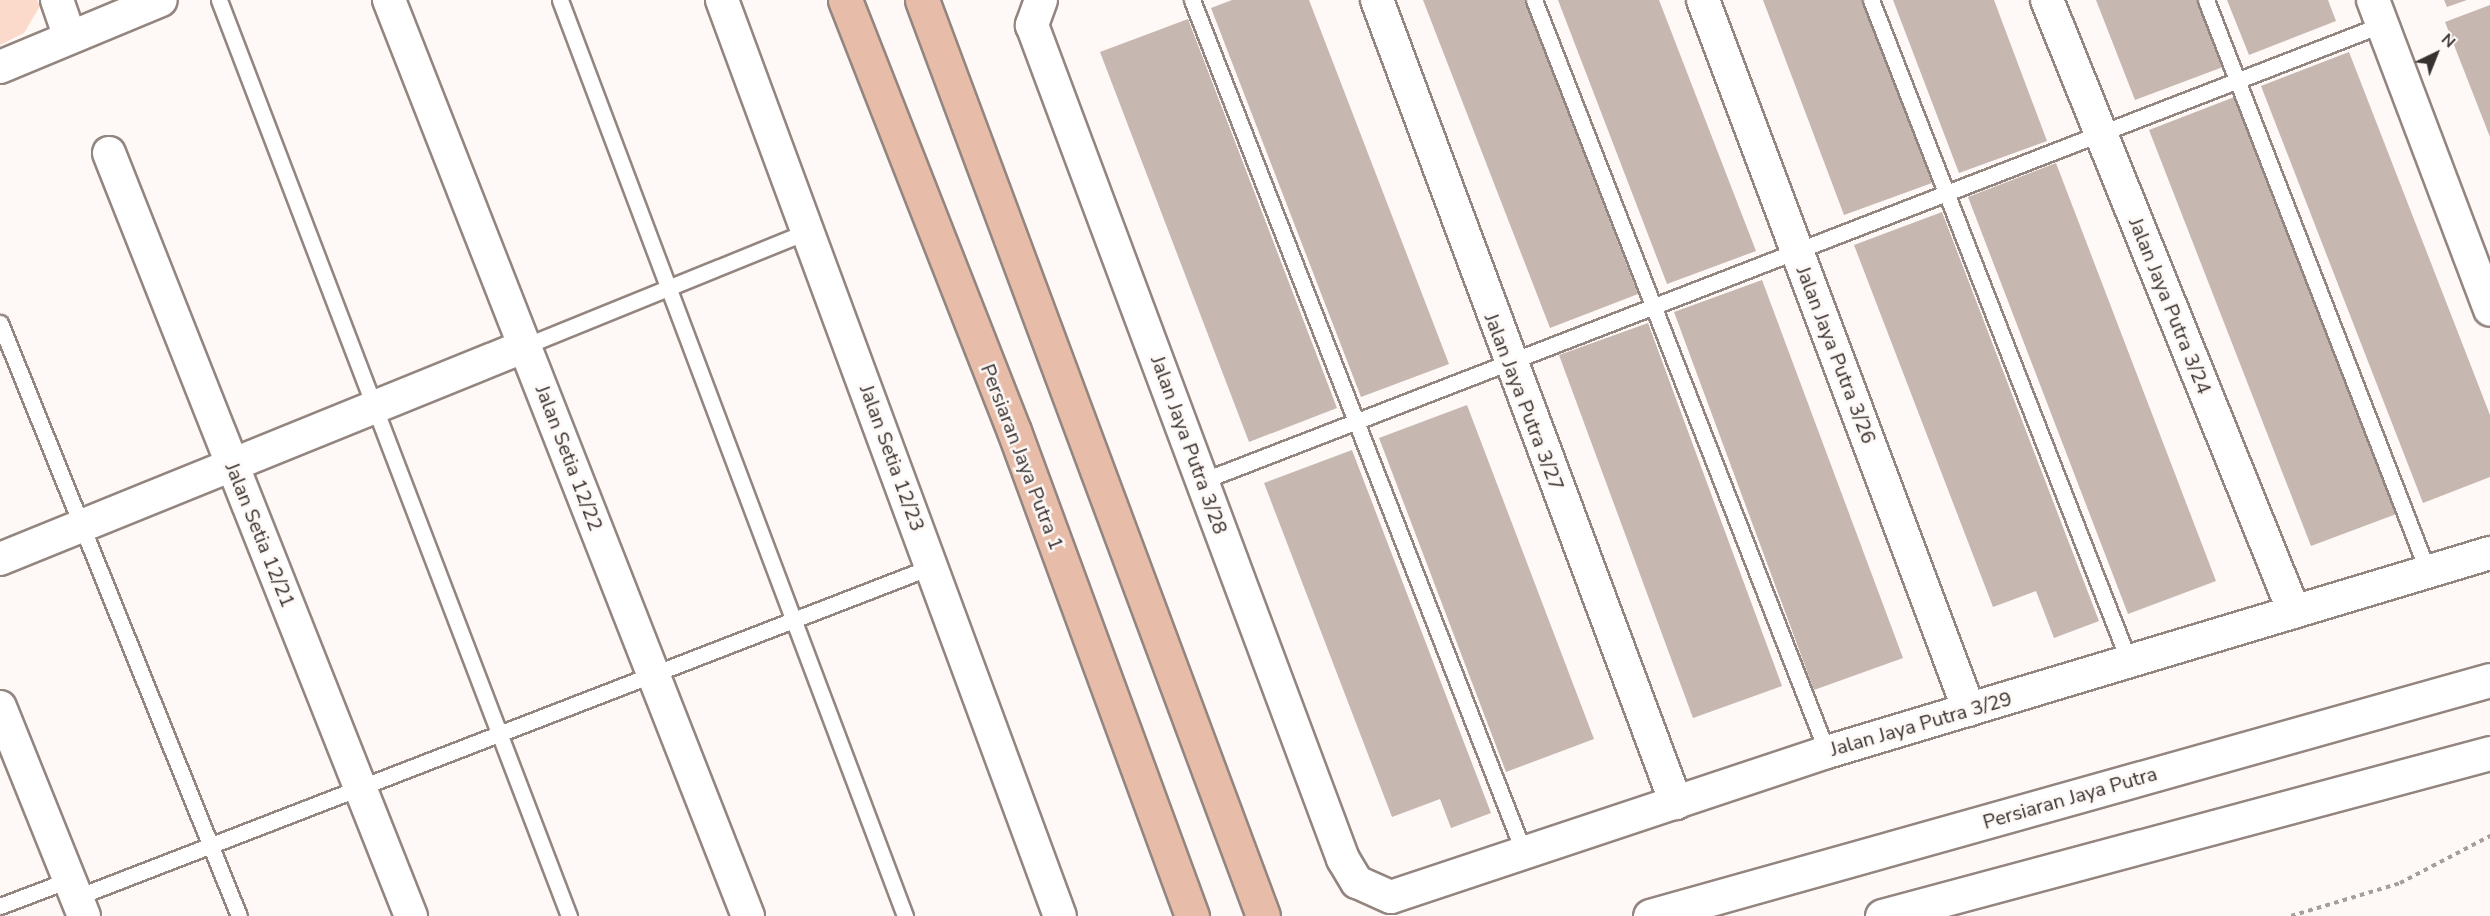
<!DOCTYPE html>
<html>
<head>
<meta charset="utf-8">
<style>
	body { margin:0 }
	#map { position:relative; width:2490px; height:916px; overflow:hidden; background:#fef8f6; font-family:"Nunito Sans",sans-serif }
	div>[style] { position:absolute }
	.green>* { inset:0; background:#fbdacb }
	.building>* { inset:0; background:#c6b7b1 }
	.path>* { height:4px; margin-top:-2px; transform-origin:0; background:repeating-linear-gradient(90deg,#a49e9c 0 4.5px,transparent 0 9px) }
	.roads { filter:drop-shadow(2px 0 #93857f) drop-shadow(-2px 0 #93857f) drop-shadow(0 2px #93857f) drop-shadow(0 -2px #93857f) }
	.service>* { height:15px; margin:-7.5px; padding:0 7.5px; transform-origin:7.5px; border-radius:7.5px; background:#fff }
	.minor>* { height:32px; margin:-16px; padding:0 16px; transform-origin:16px; border-radius:16px; background:#fff }
	.tertiary>* { height:33px; margin:-16.5px; padding:0 16.5px; transform-origin:16.5px; border-radius:16.5px; background:#fff }
	.primary>* { height:33px; margin:-16.5px; padding:0 16.5px; transform-origin:16.5px; border-radius:16.5px; background:#e7bda9 }
	span { translate:-50% -50%; white-space:nowrap; text-align:center; line-height:1.15; -webkit-text-stroke:5px #fef8f6; paint-order:stroke }
	.street-label { font-size:20px; color:#37322f }
	.north { position:absolute; left:2406px; top:24px; width:60px; height:60px; -webkit-text-stroke:4px #fef8f6; paint-order:stroke; rotate:43deg; font-size:16px; font-weight:700; line-height:24px; text-align:center; color:#37322f }
	.north::after { content:''; display:block; margin:auto; width:21px; height:27px; background:#37322f; clip-path:polygon(50% 0,100% 100%,50% 72%,0 100%) }
</style>
</head>
<body>
<div id="map">
	<div class="green">
		<div style="clip-path:polygon(0 0,37px 0,40px 6px,24px 33px,0 45px)"></div>
	</div>
	<div class="building">
		<div style="clip-path:polygon(1232px 0,1309px 0,1449px 364px,1361px 397px,1211px 8px)"></div>
		<div style="clip-path:polygon(1423px 0,1524px 0,1638px 294px,1550px 328px)"></div>
		<div style="clip-path:polygon(1558px 0,1659px 0,1756px 251px,1667px 284px)"></div>
		<div style="clip-path:polygon(1763px 0,1863px 0,1932px 183px,1844px 215px)"></div>
		<div style="clip-path:polygon(1893px 0,1994px 0,2047px 141px,1959px 173px)"></div>
		<div style="clip-path:polygon(2096px 0,2197px 0,2223px 67px,2135px 100px)"></div>
		<div style="clip-path:polygon(2227px 0,2328px 0,2336px 21px,2249px 55px)"></div>
		<div style="clip-path:polygon(2444px 0,2467px 0,2447px 7px)"></div>
		<div style="clip-path:polygon(2490px 5px,2490px 137px,2445px 22px)"></div>
		<div style="clip-path:polygon(1188px 19px,1337px 408px,1249px 442px,1100px 52px)"></div>
		<div style="clip-path:polygon(2349px 52px,2490px 415px,2490px 477px,2423px 503px,2261px 86px)"></div>
		<div style="clip-path:polygon(2237px 96px,2399px 513px,2311px 546px,2149px 130px)"></div>
		<div style="clip-path:polygon(2056px 163px,2216px 581px,2128px 614px,1968px 197px)"></div>
		<div style="clip-path:polygon(1942px 212px,2099px 621px,2054px 638px,2036px 591px,1993px 607px,1854px 245px)"></div>
		<div style="clip-path:polygon(1762px 280px,1903px 658px,1814px 690px,1674px 312px)"></div>
		<div style="clip-path:polygon(1648px 323px,1782px 686px,1693px 718px,1559px 355px)"></div>
		<div style="clip-path:polygon(1467px 405px,1594px 739px,1506px 772px,1379px 438px)"></div>
		<div style="clip-path:polygon(1352px 450px,1491px 813px,1451px 828px,1440px 799px,1392px 817px,1264px 483px)"></div>
	</div>
	<div class="path">
		<div style="left:2291px;top:916px;width:114px;rotate:-16.8deg"></div>
		<div style="left:2400px;top:883px;width:102px;rotate:-27.6deg"></div>
	</div>
	<div class="roads">
		<div class="service">
			<div style="left:219px;top:0;width:981px;rotate:69.09deg"></div>
			<div style="left:560px;top:0;width:979px;rotate:69.36deg"></div>
			<div style="left:1192px;top:0;width:915px;rotate:68.73deg"></div>
			<div style="left:1534px;top:0;width:807px;rotate:68.71deg"></div>
			<div style="left:1871px;top:0;width:713px;rotate:68.69deg"></div>
			<div style="left:2206px;top:0;width:614px;rotate:68.79deg"></div>
			<div style="left:0;top:323px;width:639px;rotate:68.05deg"></div>
			<div style="left:525px;top:346px;width:305px;rotate:-22.1deg"></div>
			<div style="left:1202px;top:481px;width:1266px;rotate:-21.15deg"></div>
			<div style="left:77px;top:897px;width:918px;rotate:-21.14deg"></div>
			<div style="left:0;top:906px;width:76px;rotate:-20.8deg"></div>
		</div>
		<div class="minor">
			<div style="left:57px;top:0;width:37px;rotate:71deg"></div>
			<div style="left:389px;top:0;width:984px;rotate:68.6deg"></div>
			<div style="left:722px;top:0;width:976px;rotate:69.75deg"></div>
			<div style="left:1041px;top:0;width:27px;rotate:110deg"></div>
			<div style="left:1032px;top:25px;width:890px;rotate:69.55deg"></div>
			<div style="left:1343px;top:859px;width:27px;rotate:59deg"></div>
			<div style="left:1357px;top:882px;width:37px;rotate:24deg"></div>
			<div style="left:1391px;top:897px;width:459px;rotate:-18.4deg"></div>
			<div style="left:1827px;top:752px;width:692px;rotate:-16.71deg"></div>
			<div style="left:1377px;top:0;width:857px;rotate:69.58deg"></div>
			<div style="left:1703px;top:0;width:758px;rotate:69.46deg"></div>
			<div style="left:2047px;top:0;width:660px;rotate:68.02deg"></div>
			<div style="left:2373px;top:0;width:331px;rotate:69.3deg"></div>
			<div style="left:0;top:67px;width:174px;rotate:-22.6deg"></div>
			<div style="left:109px;top:153px;width:821px;rotate:68.41deg"></div>
			<div style="left:0;top:559px;width:567px;rotate:-22.08deg"></div>
			<div style="left:0;top:707px;width:225px;rotate:68.1deg"></div>
		</div>
		<div class="tertiary">
			<div style="left:1650px;top:916px;width:873px;rotate:-15.69deg"></div>
			<div style="left:1882px;top:916px;width:629px;rotate:-15.01deg"></div>
		</div>
		<div class="primary">
			<div style="left:845px;top:0;width:463px;rotate:68.6deg"></div>
			<div style="left:1014px;top:431px;width:517px;rotate:69.85deg"></div>
			<div style="left:922px;top:0;width:977px;rotate:69.58deg"></div>
		</div>
	</div>
	<div class="street-label">
		<span style="left:2170px;top:306px;rotate:68deg">Jalan Jaya Putra 3/24</span>
		<span style="left:1836px;top:355px;rotate:69deg">Jalan Jaya Putra 3/26</span>
		<span style="left:1524px;top:402px;rotate:69deg">Jalan Jaya Putra 3/27</span>
		<span style="left:1189px;top:445px;rotate:70deg">Jalan Jaya Putra 3/28</span>
		<span style="left:1022px;top:457px;rotate:69deg">Persiaran Jaya Putra 1</span>
		<span style="left:569px;top:458px;rotate:69deg">Jalan Setia 12/22</span>
		<span style="left:892px;top:458px;rotate:70deg">Jalan Setia 12/23</span>
		<span style="left:260px;top:535px;rotate:68deg">Jalan Setia 12/21</span>
		<span style="left:1921px;top:724px;rotate:-16deg">Jalan Jaya Putra 3/29</span>
		<span style="left:2070px;top:798px;rotate:-16deg">Persiaran Jaya Putra</span>
	</div>
	<div class="north">N</div>
</div>
</body>
</html>
